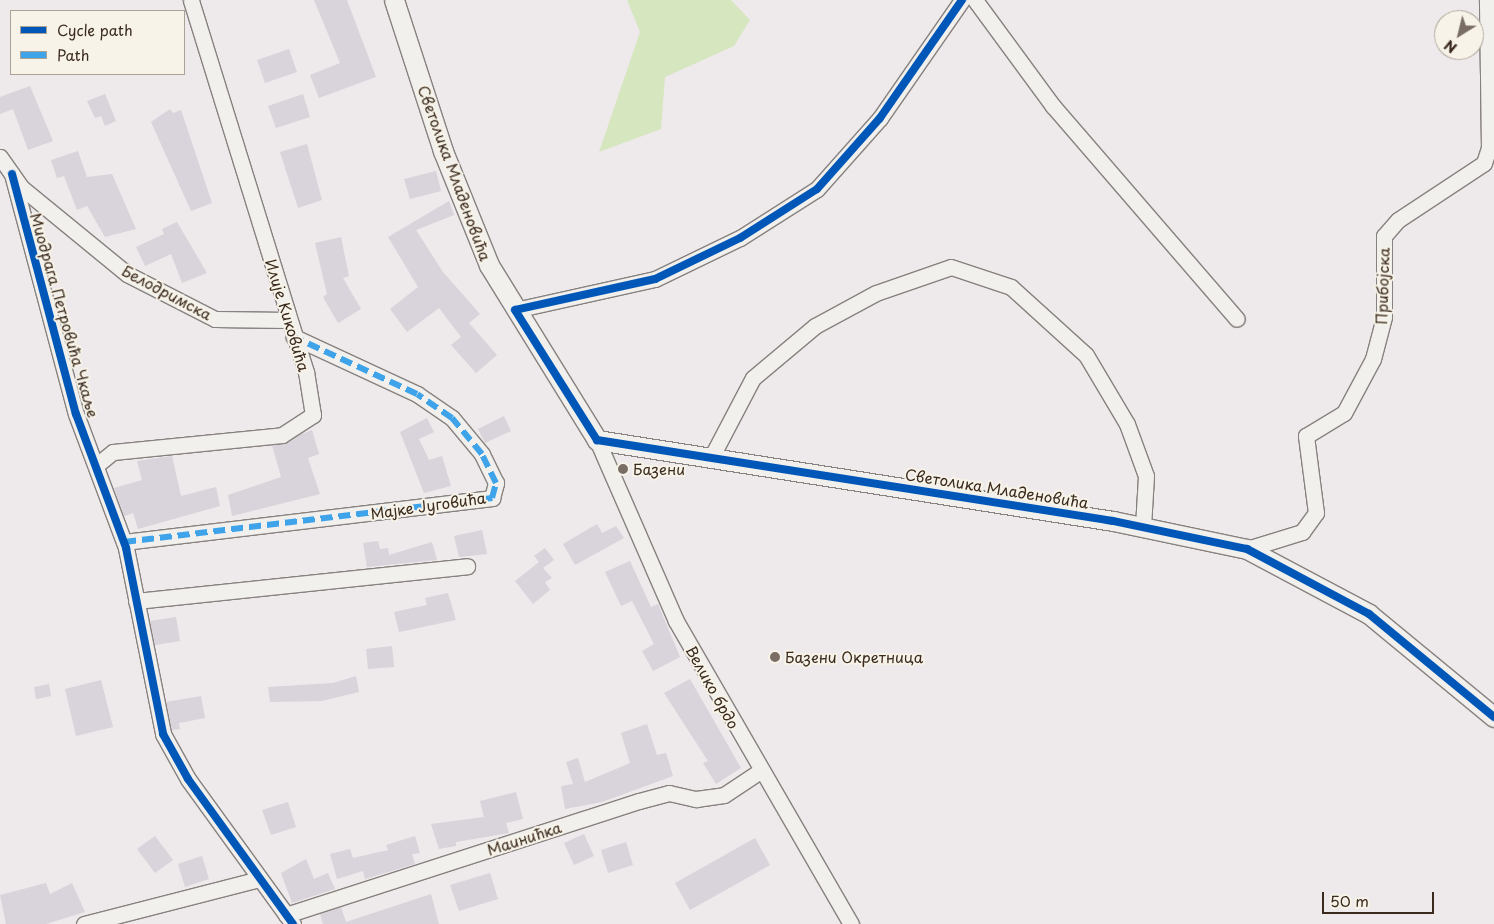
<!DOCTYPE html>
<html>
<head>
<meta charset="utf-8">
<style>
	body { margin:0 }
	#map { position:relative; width:1494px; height:924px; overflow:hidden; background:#eee9ea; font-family:"Playpen Sans",sans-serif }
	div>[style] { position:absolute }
	.green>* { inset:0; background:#d6e6bf }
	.building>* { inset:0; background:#d9d3db }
	.roads { filter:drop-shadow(1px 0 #87817f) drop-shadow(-1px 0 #87817f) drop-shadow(0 1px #87817f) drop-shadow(0 -1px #87817f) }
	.minor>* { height:15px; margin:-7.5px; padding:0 7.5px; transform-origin:7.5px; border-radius:7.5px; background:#f1f0ed }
	.tertiary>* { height:19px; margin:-9.5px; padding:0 9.5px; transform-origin:9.5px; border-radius:9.5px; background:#f1f0ed }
	.quiet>* { height:6px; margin-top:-3px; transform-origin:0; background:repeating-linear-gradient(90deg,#3fa3ea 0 12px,transparent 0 18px) }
	.cycleway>* { height:8px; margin:-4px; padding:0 4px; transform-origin:4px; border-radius:4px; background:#0057b8 }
	.dots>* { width:14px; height:14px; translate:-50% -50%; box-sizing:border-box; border:2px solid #f7f3e8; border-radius:50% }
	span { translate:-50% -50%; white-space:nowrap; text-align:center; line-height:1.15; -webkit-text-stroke:4px #f7f3e8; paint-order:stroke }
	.street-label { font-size:15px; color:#3b2a1e }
	.poi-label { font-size:15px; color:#3b2a1e }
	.left { translate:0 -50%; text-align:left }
	.legend { position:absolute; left:10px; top:10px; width:175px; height:65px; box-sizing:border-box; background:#f7f3e8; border:1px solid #aca397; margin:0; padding:6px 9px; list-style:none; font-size:15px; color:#3b2a1e }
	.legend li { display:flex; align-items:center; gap:10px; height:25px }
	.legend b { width:25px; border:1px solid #aca397 }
	.north { position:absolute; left:1434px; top:10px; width:50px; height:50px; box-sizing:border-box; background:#f7f3e8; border:1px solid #aca397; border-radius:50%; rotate:216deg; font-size:14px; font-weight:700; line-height:20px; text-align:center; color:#3b2a1e }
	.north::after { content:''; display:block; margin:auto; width:18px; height:22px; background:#7a6d65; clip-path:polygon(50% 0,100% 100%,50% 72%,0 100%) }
	.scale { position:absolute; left:1322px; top:892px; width:112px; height:22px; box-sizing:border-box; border:2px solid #3b2a1e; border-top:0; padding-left:6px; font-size:15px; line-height:18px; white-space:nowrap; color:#3b2a1e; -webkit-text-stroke:4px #f7f3e8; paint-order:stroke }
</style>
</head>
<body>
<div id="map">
	<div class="green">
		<div style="clip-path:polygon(627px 0,731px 0,750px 20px,734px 46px,665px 77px,661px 129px,599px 152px,640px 32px)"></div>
	</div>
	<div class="building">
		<div style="clip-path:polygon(314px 0,347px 0,376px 77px,319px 98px,310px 75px,340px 63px)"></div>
		<div style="clip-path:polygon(289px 49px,297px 72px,265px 83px,257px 60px)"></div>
		<div style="clip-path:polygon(30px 86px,53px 141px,28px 150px,13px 109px,0 114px,0 97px)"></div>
		<div style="clip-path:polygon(105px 94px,116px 121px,105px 126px,101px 116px,95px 118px,87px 101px)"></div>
		<div style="clip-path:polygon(303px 94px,310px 117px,276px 128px,268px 106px)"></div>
		<div style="clip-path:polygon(170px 109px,173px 113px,181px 110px,212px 203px,191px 211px,151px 122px)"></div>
		<div style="clip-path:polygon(307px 144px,322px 200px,298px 208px,280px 152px)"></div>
		<div style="clip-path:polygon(78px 151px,87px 177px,112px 174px,136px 229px,105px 237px,87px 206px,77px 210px,64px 176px,57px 178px,51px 160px)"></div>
		<div style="clip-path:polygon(436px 171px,441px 191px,410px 199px,404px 179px)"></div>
		<div style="clip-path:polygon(449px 201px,454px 215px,416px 230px,443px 272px,480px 314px,469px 323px,497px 355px,476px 373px,451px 345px,461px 337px,439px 308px,407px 332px,390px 309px,418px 287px,388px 237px)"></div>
		<div style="clip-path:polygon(177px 222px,207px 273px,182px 283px,171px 254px,145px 266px,136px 247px,164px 234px,162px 229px)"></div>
		<div style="clip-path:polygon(341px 237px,349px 276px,343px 278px,361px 309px,338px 323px,323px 297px,327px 294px,315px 243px)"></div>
		<div style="clip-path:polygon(504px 416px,511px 431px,485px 443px,478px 429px)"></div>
		<div style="clip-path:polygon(427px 418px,434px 432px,419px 439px,429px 460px,442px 456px,451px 486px,424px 493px,400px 432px)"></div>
		<div style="clip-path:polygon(312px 430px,319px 454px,308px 458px,320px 494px,232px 516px,228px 495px,281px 477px,272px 445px)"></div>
		<div style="clip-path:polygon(172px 456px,181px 496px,216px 487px,220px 506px,138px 529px,133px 513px,124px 516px,114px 488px,142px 480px,137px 461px)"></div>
		<div style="clip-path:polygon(597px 524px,602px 533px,616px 526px,624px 538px,575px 565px,563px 544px)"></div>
		<div style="clip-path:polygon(482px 530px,487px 554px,459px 557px,454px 536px)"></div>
		<div style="clip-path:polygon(378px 541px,380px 549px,388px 548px,389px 555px,432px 542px,437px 560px,367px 567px,363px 543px)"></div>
		<div style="clip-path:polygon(545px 548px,554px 560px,543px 568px,552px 578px,545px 582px,550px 590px,533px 604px,515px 581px,539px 562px,534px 556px)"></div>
		<div style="clip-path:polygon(630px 561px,651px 607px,658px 604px,680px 657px,653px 671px,642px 651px,654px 644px,632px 601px,621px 606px,605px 572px)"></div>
		<div style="clip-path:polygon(448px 593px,456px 620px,399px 632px,394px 612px,427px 605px,425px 598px)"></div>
		<div style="clip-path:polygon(176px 617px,180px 641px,155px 645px,150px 621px)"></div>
		<div style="clip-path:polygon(392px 646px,394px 667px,368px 669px,366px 649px)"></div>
		<div style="clip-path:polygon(356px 676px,359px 692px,322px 701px,270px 702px,268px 687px,333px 683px)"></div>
		<div style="clip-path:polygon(690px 679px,741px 768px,716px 784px,703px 763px,708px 761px,664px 693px)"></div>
		<div style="clip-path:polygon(101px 680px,113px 727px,76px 736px,65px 689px)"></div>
		<div style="clip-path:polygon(49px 684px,51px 696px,36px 699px,34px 687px)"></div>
		<div style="clip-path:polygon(201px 696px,205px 718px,179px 723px,180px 729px,172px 730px,166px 702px)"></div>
		<div style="clip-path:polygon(647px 724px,657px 755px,666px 753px,673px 776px,602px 802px,565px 809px,561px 786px,573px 784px,566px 762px,578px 758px,585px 782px,630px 763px,621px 733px)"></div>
		<div style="clip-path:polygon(516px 792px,523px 819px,506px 823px,509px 833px,456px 842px,456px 846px,439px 849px,431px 824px,484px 817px,480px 801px)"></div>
		<div style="clip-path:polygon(288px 802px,296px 827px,271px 835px,262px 810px)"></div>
		<div style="clip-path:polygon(584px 834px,594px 856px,574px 865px,564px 843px)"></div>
		<div style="clip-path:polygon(155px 836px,173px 860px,155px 873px,137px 849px)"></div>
		<div style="clip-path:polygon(415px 836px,420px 853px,412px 854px,415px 864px,365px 879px,363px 871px,337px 879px,330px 854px,350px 849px,353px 858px,388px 850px,386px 845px)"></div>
		<div style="clip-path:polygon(755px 838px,770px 865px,690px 910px,675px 883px)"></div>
		<div style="clip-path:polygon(626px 842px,633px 865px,608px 873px,601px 850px)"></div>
		<div style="clip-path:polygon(202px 856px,209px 879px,185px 887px,178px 864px)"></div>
		<div style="clip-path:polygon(306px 859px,314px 879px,328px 873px,335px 889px,292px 903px,281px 873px)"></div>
		<div style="clip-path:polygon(490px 873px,498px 899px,459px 911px,450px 885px)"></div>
		<div style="clip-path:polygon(46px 883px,50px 894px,72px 883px,85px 912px,46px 924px,6px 924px,0 895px)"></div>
		<div style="clip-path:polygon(431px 894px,439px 924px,323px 924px,320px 914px,341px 907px,346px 922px)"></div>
	</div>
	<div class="roads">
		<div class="minor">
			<div style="left:975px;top:0;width:132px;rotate:53.7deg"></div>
			<div style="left:1053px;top:106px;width:281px;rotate:49.2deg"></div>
			<div style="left:0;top:157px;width:38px;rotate:55deg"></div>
			<div style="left:22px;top:188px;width:136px;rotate:39.3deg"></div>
			<div style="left:127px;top:274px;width:99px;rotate:27.1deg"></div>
			<div style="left:215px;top:319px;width:73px;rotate:0.8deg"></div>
			<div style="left:12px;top:174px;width:248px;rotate:75.1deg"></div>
			<div style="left:76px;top:414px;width:143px;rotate:69.5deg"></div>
			<div style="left:126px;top:548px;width:190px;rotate:78.7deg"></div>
			<div style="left:163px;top:734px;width:51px;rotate:60.9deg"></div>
			<div style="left:188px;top:779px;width:179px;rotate:54.1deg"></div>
			<div style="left:515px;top:310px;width:143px;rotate:-12.5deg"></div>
			<div style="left:655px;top:279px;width:94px;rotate:-25.8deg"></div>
			<div style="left:740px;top:238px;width:91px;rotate:-32.5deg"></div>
			<div style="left:817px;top:189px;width:95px;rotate:-48.4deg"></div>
			<div style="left:880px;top:118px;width:144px;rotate:-55.2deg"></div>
			<div style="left:597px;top:440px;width:197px;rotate:66.4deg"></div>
			<div style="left:676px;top:621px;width:350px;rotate:60deg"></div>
			<div style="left:712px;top:456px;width:88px;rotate:-62.3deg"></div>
			<div style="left:753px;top:378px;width:81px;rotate:-40deg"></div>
			<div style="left:815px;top:326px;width:69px;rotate:-28.4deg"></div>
			<div style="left:876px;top:293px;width:79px;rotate:-19.1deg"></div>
			<div style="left:951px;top:267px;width:63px;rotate:18.4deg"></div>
			<div style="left:1011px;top:287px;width:101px;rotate:42.2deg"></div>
			<div style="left:1086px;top:355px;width:80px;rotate:59.3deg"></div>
			<div style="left:1127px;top:424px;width:55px;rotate:69.9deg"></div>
			<div style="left:1146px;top:476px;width:51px;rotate:93.4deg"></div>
			<div style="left:98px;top:464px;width:19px;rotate:-39deg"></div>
			<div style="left:113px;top:452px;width:170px;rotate:-5.7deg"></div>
			<div style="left:282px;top:435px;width:37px;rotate:-33deg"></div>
			<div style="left:313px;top:415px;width:44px;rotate:-99.2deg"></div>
			<div style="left:306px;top:372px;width:389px;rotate:-107.2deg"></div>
			<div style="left:124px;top:542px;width:371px;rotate:-6.8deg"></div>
			<div style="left:492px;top:498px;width:16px;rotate:-75deg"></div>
			<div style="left:496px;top:483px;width:32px;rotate:-116deg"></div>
			<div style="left:482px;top:454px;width:47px;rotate:-129.8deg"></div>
			<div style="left:452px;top:418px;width:42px;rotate:-145.6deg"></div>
			<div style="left:417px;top:394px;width:136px;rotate:-155.1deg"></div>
			<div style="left:1247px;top:549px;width:58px;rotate:-17.2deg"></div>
			<div style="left:1302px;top:532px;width:24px;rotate:-54deg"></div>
			<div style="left:1316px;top:513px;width:78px;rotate:-97.4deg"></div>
			<div style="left:1306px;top:436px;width:44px;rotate:-31.2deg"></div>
			<div style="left:1344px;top:413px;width:61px;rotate:-61.8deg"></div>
			<div style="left:1373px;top:359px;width:43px;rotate:-75.3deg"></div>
			<div style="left:1384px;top:317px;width:81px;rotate:-90deg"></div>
			<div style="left:1384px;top:236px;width:21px;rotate:-49deg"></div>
			<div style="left:1398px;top:220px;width:103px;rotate:-33.5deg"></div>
			<div style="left:1484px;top:163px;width:16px;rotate:-72deg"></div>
			<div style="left:1489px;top:148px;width:148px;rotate:-90.8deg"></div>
			<div style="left:136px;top:601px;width:333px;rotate:-6deg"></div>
			<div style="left:286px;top:915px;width:371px;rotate:-17.9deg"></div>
			<div style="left:639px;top:801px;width:31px;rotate:-15deg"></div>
			<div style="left:669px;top:793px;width:28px;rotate:13deg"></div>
			<div style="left:696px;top:799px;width:28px;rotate:-8deg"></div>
			<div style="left:724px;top:795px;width:43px;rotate:-33.7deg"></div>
			<div style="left:84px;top:924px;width:181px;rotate:-14.4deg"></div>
		</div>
		<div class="tertiary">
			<div style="left:394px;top:0;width:159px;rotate:72deg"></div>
			<div style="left:443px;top:151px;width:123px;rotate:68deg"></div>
			<div style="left:489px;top:265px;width:206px;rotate:58.3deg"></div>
			<div style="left:597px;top:440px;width:522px;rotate:8.92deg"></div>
			<div style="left:1113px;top:521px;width:137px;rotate:11.8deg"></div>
			<div style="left:1247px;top:549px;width:138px;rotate:28deg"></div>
			<div style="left:1369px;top:614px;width:162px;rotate:39.5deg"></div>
		</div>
	</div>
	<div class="quiet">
		<div style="left:124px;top:542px;width:371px;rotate:-6.8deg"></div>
		<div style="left:492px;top:498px;width:16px;rotate:-75deg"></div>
		<div style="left:496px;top:483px;width:32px;rotate:-116deg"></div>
		<div style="left:482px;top:454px;width:47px;rotate:-129.8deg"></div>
		<div style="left:452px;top:418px;width:42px;rotate:-145.6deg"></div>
		<div style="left:417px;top:394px;width:136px;rotate:-155.1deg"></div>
	</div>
	<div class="cycleway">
		<div style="left:962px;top:0;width:144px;rotate:124.8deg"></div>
		<div style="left:880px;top:118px;width:95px;rotate:131.6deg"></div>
		<div style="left:817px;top:189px;width:91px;rotate:147.5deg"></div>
		<div style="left:740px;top:238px;width:94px;rotate:154.2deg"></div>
		<div style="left:655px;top:279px;width:143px;rotate:167.5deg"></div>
		<div style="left:515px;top:310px;width:154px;rotate:57.8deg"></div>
		<div style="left:597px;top:440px;width:522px;rotate:8.92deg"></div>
		<div style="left:1113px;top:521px;width:137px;rotate:11.8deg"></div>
		<div style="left:1247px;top:549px;width:138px;rotate:28deg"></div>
		<div style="left:1369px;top:614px;width:162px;rotate:39.5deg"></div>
		<div style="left:12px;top:174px;width:248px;rotate:75.1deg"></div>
		<div style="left:76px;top:414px;width:143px;rotate:69.5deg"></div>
		<div style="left:126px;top:548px;width:190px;rotate:78.7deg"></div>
		<div style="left:163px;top:734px;width:51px;rotate:60.9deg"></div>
		<div style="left:188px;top:779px;width:179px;rotate:54.1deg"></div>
	</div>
	<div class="dots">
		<div style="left:623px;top:469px;background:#7a6d65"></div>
		<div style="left:775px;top:657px;background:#7a6d65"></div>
	</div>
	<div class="street-label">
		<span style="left:455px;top:173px;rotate:70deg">Светолика Младеновића</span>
		<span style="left:1382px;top:286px;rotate:-88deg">Прибојска</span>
		<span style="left:167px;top:292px;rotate:28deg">Белодримска</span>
		<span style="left:65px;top:315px;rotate:74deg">Миодрага Петровића Чкаље</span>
		<span style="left:288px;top:315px;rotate:73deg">Илије Киковића</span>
		<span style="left:997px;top:488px;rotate:9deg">Светолика Младеновића</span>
		<span style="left:428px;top:505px;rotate:-8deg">Мајке Југовића</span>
		<span style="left:713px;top:687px;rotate:61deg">Велико брдо</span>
		<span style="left:524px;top:838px;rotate:-18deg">Маинићка</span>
	</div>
	<div class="poi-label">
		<span class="left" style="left:633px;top:469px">Базени</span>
		<span class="left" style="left:785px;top:657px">Базени Окретница</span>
	</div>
	<ul class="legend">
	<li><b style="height:6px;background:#0057b8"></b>Cycle path</li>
	<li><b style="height:6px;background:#3fa3ea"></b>Path</li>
	</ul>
	<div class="north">N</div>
	<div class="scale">50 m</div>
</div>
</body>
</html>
